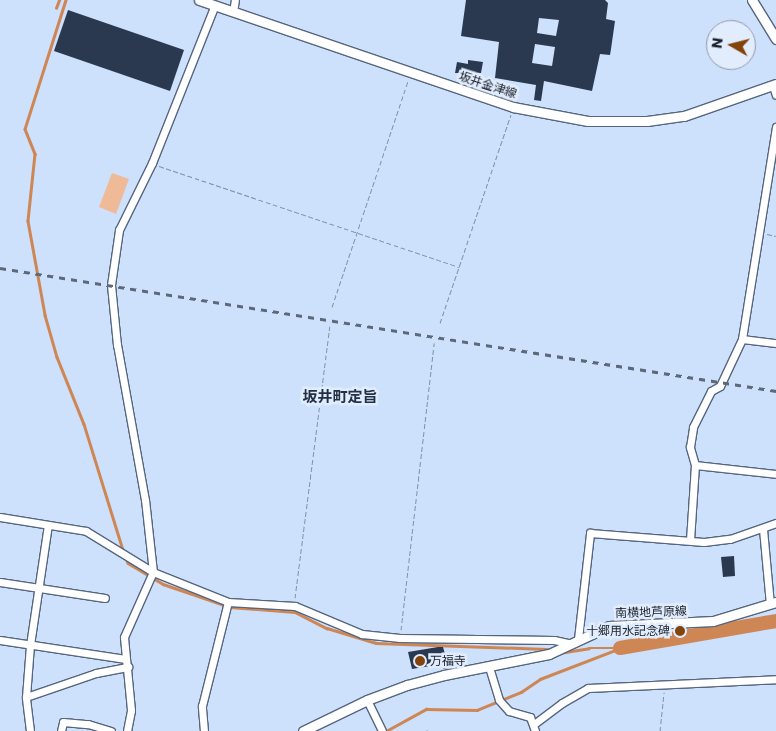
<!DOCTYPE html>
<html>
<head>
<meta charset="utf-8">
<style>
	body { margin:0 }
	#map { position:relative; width:776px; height:731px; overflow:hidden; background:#cde0fc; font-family:Poppins,"Noto Sans JP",sans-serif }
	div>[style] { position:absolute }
	.green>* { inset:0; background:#eeba98 }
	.stream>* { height:2.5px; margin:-1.25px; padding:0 1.25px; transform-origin:1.25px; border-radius:1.25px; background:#ce8655 }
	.river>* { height:14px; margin:-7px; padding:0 7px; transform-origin:7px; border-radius:7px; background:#ce8655 }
	.building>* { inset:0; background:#2a394f }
	.path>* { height:1px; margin-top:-0.5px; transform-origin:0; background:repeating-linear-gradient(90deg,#8391a5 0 5px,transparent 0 7.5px) }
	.roads { filter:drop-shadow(1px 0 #55667e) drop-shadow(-1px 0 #55667e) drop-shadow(0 1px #55667e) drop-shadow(0 -1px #55667e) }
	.minor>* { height:7px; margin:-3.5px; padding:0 3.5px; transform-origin:3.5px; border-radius:3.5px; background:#fff }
	.secondary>* { height:9px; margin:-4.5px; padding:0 4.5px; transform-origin:4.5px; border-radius:4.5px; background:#fff }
	.rail>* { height:2.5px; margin-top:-1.25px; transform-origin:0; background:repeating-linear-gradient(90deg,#5d6879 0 6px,transparent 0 12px) }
	.dots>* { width:14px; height:14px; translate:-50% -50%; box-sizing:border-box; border:2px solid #e1ecfd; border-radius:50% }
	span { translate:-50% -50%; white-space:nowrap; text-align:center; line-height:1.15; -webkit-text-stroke:5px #e1ecfd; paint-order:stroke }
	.street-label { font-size:12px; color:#181f29 }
	.poi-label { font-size:12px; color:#181f29 }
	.right { translate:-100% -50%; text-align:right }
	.left { translate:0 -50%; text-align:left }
	.quarter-label { font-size:15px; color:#223046; font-weight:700 }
	.north { position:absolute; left:706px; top:20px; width:50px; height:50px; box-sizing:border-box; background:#e1ecfd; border:1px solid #919aa8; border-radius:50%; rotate:278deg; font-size:14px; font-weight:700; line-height:20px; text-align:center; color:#181f29 }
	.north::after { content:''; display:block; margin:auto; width:18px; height:22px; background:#84430b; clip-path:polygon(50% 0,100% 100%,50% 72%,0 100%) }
</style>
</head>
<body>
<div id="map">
	<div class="green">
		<div style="clip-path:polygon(112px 173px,129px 179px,116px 214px,99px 207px)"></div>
	</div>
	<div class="stream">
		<div style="left:66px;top:0;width:135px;rotate:107.6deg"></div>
		<div style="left:25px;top:129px;width:27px;rotate:68deg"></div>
		<div style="left:35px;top:154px;width:67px;rotate:96deg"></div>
		<div style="left:28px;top:221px;width:96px;rotate:79.7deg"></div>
		<div style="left:45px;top:315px;width:44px;rotate:74.1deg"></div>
		<div style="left:57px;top:357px;width:72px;rotate:68.1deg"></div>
		<div style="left:84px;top:424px;width:132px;rotate:72.8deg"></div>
		<div style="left:56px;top:8px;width:9px;rotate:-69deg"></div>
		<div style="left:126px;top:558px;width:5px;rotate:68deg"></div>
		<div style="left:128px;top:563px;width:41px;rotate:31deg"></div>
		<div style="left:163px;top:584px;width:46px;rotate:18.8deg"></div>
		<div style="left:207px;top:599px;width:24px;rotate:19deg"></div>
		<div style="left:230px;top:607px;width:65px;rotate:4.4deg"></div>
		<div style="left:295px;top:612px;width:36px;rotate:27deg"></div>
		<div style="left:327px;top:628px;width:51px;rotate:17deg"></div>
		<div style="left:376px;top:643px;width:176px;rotate:2deg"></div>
		<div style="left:559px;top:653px;width:30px;rotate:-9deg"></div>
		<div style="left:589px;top:648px;width:31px"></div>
		<div style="left:386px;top:731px;width:46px;rotate:-28.8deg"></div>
		<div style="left:426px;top:709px;width:51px;rotate:1.1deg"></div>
		<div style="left:477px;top:710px;width:48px;rotate:-22.2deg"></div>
		<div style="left:521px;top:692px;width:23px;rotate:-34deg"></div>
		<div style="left:540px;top:679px;width:84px;rotate:-21deg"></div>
	</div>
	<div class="river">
		<div style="left:620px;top:648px;width:158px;rotate:-9.8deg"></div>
	</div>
	<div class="building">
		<div style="clip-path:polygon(evenodd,466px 0,605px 0,608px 3px,606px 19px,615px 21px,611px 49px,610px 55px,600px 54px,592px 91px,544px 81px,541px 101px,534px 100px,536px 85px,495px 78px,499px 42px,461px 36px,466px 0,539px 18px,559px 20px,556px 36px,537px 33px,539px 18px,466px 0,535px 44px,555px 47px,552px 66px,532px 63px,535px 44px)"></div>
		<div style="clip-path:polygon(68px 10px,184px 50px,170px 91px,54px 51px)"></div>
		<div style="clip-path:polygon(468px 60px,483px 62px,481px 73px,455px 73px,457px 62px,468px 64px)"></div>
		<div style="clip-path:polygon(734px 556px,735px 576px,723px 577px,721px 557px)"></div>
		<div style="clip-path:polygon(438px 647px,443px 647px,449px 668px,443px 669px,442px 664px,412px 669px,408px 652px)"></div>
	</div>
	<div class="path">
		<div style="left:159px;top:166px;width:317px;rotate:18.6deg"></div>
		<div style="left:767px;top:234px;width:9px;rotate:13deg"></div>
		<div style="left:332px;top:307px;width:238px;rotate:-71.4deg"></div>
		<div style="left:440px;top:323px;width:220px;rotate:-71.2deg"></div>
		<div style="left:295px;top:598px;width:274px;rotate:-82.7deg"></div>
		<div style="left:401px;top:630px;width:289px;rotate:-83.4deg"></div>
		<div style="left:426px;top:731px;width:2px;rotate:-27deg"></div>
		<div style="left:660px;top:731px;width:39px;rotate:-84deg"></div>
	</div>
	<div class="roads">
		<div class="minor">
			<div style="left:233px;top:12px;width:12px;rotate:-81deg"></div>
			<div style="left:773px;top:86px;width:9px;rotate:72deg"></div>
			<div style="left:742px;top:339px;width:34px;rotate:7deg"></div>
			<div style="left:695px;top:465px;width:81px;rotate:6.3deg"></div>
			<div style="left:0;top:517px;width:87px;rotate:9.2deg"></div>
			<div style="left:86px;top:531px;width:79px;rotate:31.5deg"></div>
			<div style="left:153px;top:572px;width:81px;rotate:21.8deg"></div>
			<div style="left:228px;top:602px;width:67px;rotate:3.4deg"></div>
			<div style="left:295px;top:606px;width:73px;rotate:22.7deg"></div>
			<div style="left:362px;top:634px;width:38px;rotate:6deg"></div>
			<div style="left:400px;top:638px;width:154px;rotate:0.7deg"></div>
			<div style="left:554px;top:640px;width:14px;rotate:12deg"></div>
			<div style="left:763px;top:529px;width:75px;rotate:84.7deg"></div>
			<div style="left:690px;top:540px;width:75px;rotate:-86.2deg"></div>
			<div style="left:695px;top:465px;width:19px;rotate:-106deg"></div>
			<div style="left:690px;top:447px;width:20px;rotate:-81deg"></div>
			<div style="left:693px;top:427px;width:40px;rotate:-63.4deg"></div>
			<div style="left:711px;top:391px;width:10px;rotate:-29deg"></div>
			<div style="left:720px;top:386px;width:52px;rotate:-64.9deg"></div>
			<div style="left:742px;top:339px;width:215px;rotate:-80.9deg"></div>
			<div style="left:0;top:582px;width:106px;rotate:8.7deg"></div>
			<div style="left:578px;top:639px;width:107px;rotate:-83.5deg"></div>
			<div style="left:590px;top:533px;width:114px;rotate:4.5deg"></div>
			<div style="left:704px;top:542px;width:26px;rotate:-7deg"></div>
			<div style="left:730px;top:539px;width:49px;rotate:-19.2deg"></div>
			<div style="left:0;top:640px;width:127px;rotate:8.6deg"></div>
			<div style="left:489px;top:667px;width:34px;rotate:73deg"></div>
			<div style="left:499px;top:700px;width:15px;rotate:48deg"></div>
			<div style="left:509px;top:711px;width:22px;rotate:16deg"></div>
			<div style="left:530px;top:717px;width:15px;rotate:70deg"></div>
			<div style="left:26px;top:697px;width:74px;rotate:-18.9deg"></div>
			<div style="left:96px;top:673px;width:33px;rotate:-11deg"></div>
			<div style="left:367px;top:700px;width:34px;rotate:64deg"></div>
			<div style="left:534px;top:724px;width:35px;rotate:-37deg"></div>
			<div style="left:562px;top:703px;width:30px;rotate:-30deg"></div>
			<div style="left:588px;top:688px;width:188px;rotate:-2.7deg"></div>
			<div style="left:30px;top:731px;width:34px;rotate:-97deg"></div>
			<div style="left:26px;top:697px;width:52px;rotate:-85.6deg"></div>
			<div style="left:30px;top:645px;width:121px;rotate:-81.5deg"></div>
			<div style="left:61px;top:731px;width:9px;rotate:-77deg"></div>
			<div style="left:63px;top:722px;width:25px;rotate:5deg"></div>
			<div style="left:88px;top:724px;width:24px;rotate:17deg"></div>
			<div style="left:127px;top:731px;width:21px;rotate:-79deg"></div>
			<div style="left:131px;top:710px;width:73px;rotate:-95.5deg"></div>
			<div style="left:124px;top:637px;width:71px;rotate:-66deg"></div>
			<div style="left:153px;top:572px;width:72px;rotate:-96.3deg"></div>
			<div style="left:145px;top:500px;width:158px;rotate:-100.2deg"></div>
			<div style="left:117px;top:345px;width:60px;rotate:-95.7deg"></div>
			<div style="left:111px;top:285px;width:56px;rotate:-81.7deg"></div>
			<div style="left:119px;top:230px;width:75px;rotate:-63.8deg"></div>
			<div style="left:152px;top:163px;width:170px;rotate:-68.3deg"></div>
			<div style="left:204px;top:731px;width:25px;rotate:-95deg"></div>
			<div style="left:202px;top:706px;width:107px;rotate:-76deg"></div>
		</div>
		<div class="secondary">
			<div style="left:199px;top:0;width:332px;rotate:18.8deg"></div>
			<div style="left:513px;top:107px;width:76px;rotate:10.6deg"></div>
			<div style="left:588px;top:121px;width:59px"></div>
			<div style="left:647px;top:121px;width:37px;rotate:-8deg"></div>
			<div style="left:684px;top:116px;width:97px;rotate:-19.2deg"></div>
			<div style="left:752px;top:0;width:46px;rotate:58.4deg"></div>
			<div style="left:303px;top:731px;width:71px;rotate:-25.8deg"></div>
			<div style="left:367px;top:700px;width:43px;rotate:-20.6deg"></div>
			<div style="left:407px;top:685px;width:38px;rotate:-15deg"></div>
			<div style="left:444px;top:675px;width:107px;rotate:-11.3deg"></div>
			<div style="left:549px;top:654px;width:66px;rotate:-25deg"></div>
			<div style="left:609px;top:626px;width:104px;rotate:-2.8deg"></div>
			<div style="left:713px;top:621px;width:66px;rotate:-16.8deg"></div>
		</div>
	</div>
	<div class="rail">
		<div style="left:0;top:268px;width:786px;rotate:9.01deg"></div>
	</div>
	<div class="dots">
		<div style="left:680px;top:631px;background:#84430b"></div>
		<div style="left:420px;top:661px;background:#84430b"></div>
	</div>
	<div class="street-label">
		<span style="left:488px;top:85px;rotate:18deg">坂井金津線</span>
		<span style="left:651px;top:612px;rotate:-2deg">南横地芦原線</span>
	</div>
	<div class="poi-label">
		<span class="right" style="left:670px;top:631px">十郷用水記念碑</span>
		<span class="left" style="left:430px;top:661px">万福寺</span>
	</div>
	<div class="quarter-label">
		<span style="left:340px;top:397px">坂井町定旨</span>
	</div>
	<div class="north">N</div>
</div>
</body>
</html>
